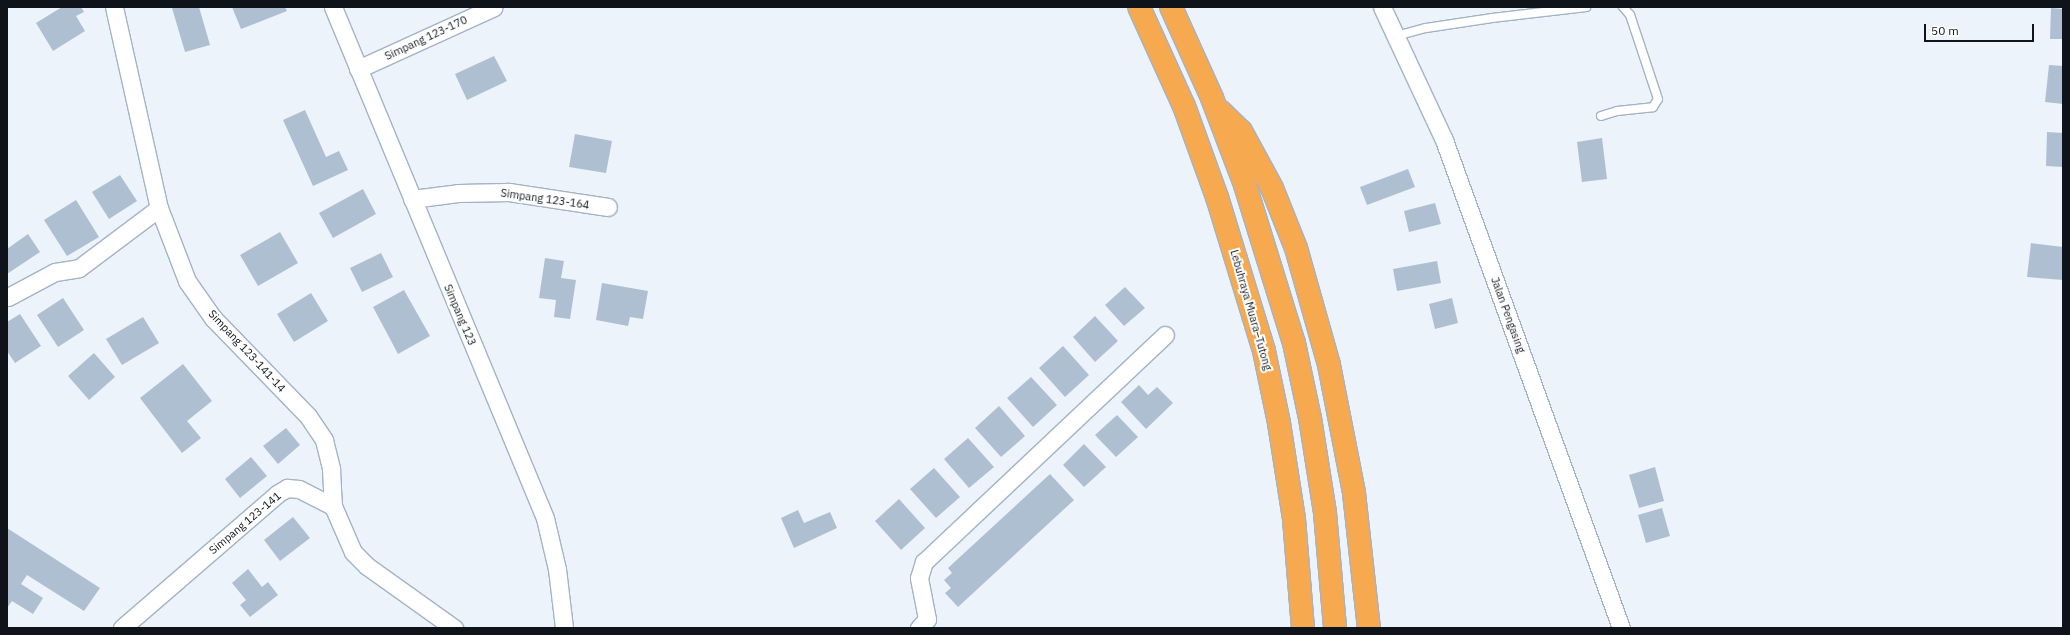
<!DOCTYPE html>
<html>
<head>
<meta charset="utf-8">
<style>
	body { margin:0 }
	#map { position:relative; width:2070px; height:635px; overflow:hidden; background:#ecf3fb; font-family:"IBM Plex Sans",sans-serif }
	div>[style] { position:absolute }
	.building>* { inset:0; background:#afbfd2 }
	.roads { filter:drop-shadow(1px 0 #a3b3c6) drop-shadow(-1px 0 #a3b3c6) drop-shadow(0 1px #a3b3c6) drop-shadow(0 -1px #a3b3c6) }
	.lane>* { height:8px; margin:-4px; padding:0 4px; transform-origin:4px; border-radius:4px; background:#fff }
	.street>* { height:17px; margin:-8.5px; padding:0 8.5px; transform-origin:8.5px; border-radius:8.5px; background:#fff }
	.highway>* { height:22px; margin:-11px; padding:0 11px; transform-origin:11px; border-radius:11px; background:#f7a950 }
	span { translate:-50% -50%; white-space:nowrap; text-align:center; line-height:1.15; -webkit-text-stroke:4px #fff; paint-order:stroke }
	.street-label { font-size:11px; color:#0e141a }
	.frame { position:absolute; inset:0; border:8px solid #0e141a; pointer-events:none }
	.scale { position:absolute; left:1924px; top:24px; width:110px; height:18px; box-sizing:border-box; border:2px solid #0e141a; border-top:0; padding-left:5px; font-size:12px; line-height:14px; white-space:nowrap; color:#0e141a; -webkit-text-stroke:3px #fff; paint-order:stroke }
</style>
</head>
<body>
<div id="map">
	<div class="building">
		<div style="clip-path:polygon(62px 7px,81px 7px,84px 12px,76px 16px,85px 31px,53px 51px,36px 23px)"></div>
		<div style="clip-path:polygon(177px 7px,199px 7px,210px 45px,185px 52px,172px 8px)"></div>
		<div style="clip-path:polygon(232px 7px,285px 7px,287px 11px,241px 29px)"></div>
		<div style="clip-path:polygon(2051px 8px,2063px 9px,2063px 39px,2050px 39px)"></div>
		<div style="clip-path:polygon(494px 56px,507px 81px,467px 100px,455px 74px)"></div>
		<div style="clip-path:polygon(2049px 65px,2063px 66px,2063px 104px,2045px 102px)"></div>
		<div style="clip-path:polygon(305px 110px,326px 157px,339px 151px,348px 170px,313px 186px,283px 120px)"></div>
		<div style="clip-path:polygon(2047px 132px,2063px 133px,2063px 167px,2046px 166px)"></div>
		<div style="clip-path:polygon(575px 134px,612px 141px,606px 173px,569px 167px)"></div>
		<div style="clip-path:polygon(1602px 138px,1607px 179px,1582px 182px,1577px 142px)"></div>
		<div style="clip-path:polygon(1408px 169px,1415px 187px,1367px 205px,1360px 187px)"></div>
		<div style="clip-path:polygon(120px 175px,137px 201px,109px 219px,92px 192px)"></div>
		<div style="clip-path:polygon(363px 189px,376px 214px,333px 238px,319px 213px)"></div>
		<div style="clip-path:polygon(76px 200px,99px 237px,67px 256px,44px 220px)"></div>
		<div style="clip-path:polygon(1435px 203px,1441px 224px,1409px 232px,1404px 211px)"></div>
		<div style="clip-path:polygon(280px 232px,298px 263px,258px 286px,240px 255px)"></div>
		<div style="clip-path:polygon(28px 234px,40px 252px,7px 274px,7px 249px)"></div>
		<div style="clip-path:polygon(2031px 243px,2063px 247px,2063px 280px,2027px 277px)"></div>
		<div style="clip-path:polygon(381px 253px,393px 277px,362px 292px,350px 268px)"></div>
		<div style="clip-path:polygon(545px 258px,564px 261px,561px 278px,576px 280px,570px 319px,554px 317px,556px 300px,539px 298px)"></div>
		<div style="clip-path:polygon(1437px 261px,1441px 283px,1397px 291px,1393px 269px)"></div>
		<div style="clip-path:polygon(602px 283px,648px 291px,643px 319px,630px 317px,628px 326px,596px 320px)"></div>
		<div style="clip-path:polygon(1125px 287px,1145px 308px,1124px 326px,1105px 305px)"></div>
		<div style="clip-path:polygon(404px 290px,430px 336px,398px 354px,373px 307px)"></div>
		<div style="clip-path:polygon(311px 293px,328px 321px,294px 342px,277px 314px)"></div>
		<div style="clip-path:polygon(63px 298px,84px 330px,58px 347px,37px 315px)"></div>
		<div style="clip-path:polygon(1452px 298px,1458px 323px,1435px 329px,1429px 304px)"></div>
		<div style="clip-path:polygon(20px 314px,41px 346px,15px 363px,7px 351px,7px 322px)"></div>
		<div style="clip-path:polygon(1095px 316px,1118px 341px,1095px 362px,1073px 337px)"></div>
		<div style="clip-path:polygon(143px 317px,159px 343px,122px 365px,106px 339px)"></div>
		<div style="clip-path:polygon(1063px 346px,1089px 375px,1065px 397px,1039px 368px)"></div>
		<div style="clip-path:polygon(94px 353px,115px 377px,89px 400px,68px 376px)"></div>
		<div style="clip-path:polygon(183px 364px,212px 401px,187px 421px,201px 438px,182px 453px,140px 398px)"></div>
		<div style="clip-path:polygon(1031px 377px,1057px 405px,1033px 427px,1007px 398px)"></div>
		<div style="clip-path:polygon(1139px 385px,1148px 395px,1157px 387px,1173px 403px,1146px 429px,1121px 402px)"></div>
		<div style="clip-path:polygon(999px 406px,1025px 436px,1001px 457px,975px 428px)"></div>
		<div style="clip-path:polygon(1117px 415px,1138px 437px,1116px 457px,1095px 435px)"></div>
		<div style="clip-path:polygon(286px 428px,300px 445px,278px 464px,263px 446px)"></div>
		<div style="clip-path:polygon(968px 438px,994px 467px,969px 488px,944px 459px)"></div>
		<div style="clip-path:polygon(1084px 444px,1106px 467px,1084px 487px,1063px 465px)"></div>
		<div style="clip-path:polygon(251px 457px,267px 476px,240px 498px,225px 479px)"></div>
		<div style="clip-path:polygon(1655px 467px,1664px 501px,1639px 508px,1629px 475px)"></div>
		<div style="clip-path:polygon(934px 468px,960px 497px,936px 518px,910px 489px)"></div>
		<div style="clip-path:polygon(1050px 474px,1074px 500px,958px 607px,945px 593px,951px 588px,944px 580px,952px 573px,948px 568px)"></div>
		<div style="clip-path:polygon(899px 499px,925px 528px,901px 550px,875px 521px)"></div>
		<div style="clip-path:polygon(1662px 508px,1670px 536px,1646px 543px,1638px 515px)"></div>
		<div style="clip-path:polygon(798px 510px,804px 523px,830px 512px,837px 528px,794px 548px,781px 518px)"></div>
		<div style="clip-path:polygon(293px 517px,310px 538px,280px 561px,264px 540px)"></div>
		<div style="clip-path:polygon(7px 528px,100px 588px,84px 611px,27px 575px,21px 584px,43px 598px,33px 614px,12px 601px,7px 608px)"></div>
		<div style="clip-path:polygon(248px 569px,262px 587px,268px 582px,278px 595px,250px 617px,240px 605px,246px 600px,232px 583px)"></div>
	</div>
	<div class="roads">
		<div class="lane">
			<div style="left:1396px;top:36px;width:31px;rotate:-15deg"></div>
			<div style="left:1426px;top:28px;width:67px;rotate:-8.6deg"></div>
			<div style="left:1492px;top:18px;width:95px;rotate:-6.7deg"></div>
			<div style="left:1601px;top:116px;width:17px;rotate:-17deg"></div>
			<div style="left:1617px;top:111px;width:36px;rotate:-6deg"></div>
			<div style="left:1653px;top:107px;width:9px;rotate:-58deg"></div>
			<div style="left:1658px;top:99px;width:89px;rotate:-108.4deg"></div>
			<div style="left:1630px;top:15px;width:11px;rotate:-131deg"></div>
		</div>
		<div class="street">
			<div style="left:114px;top:7px;width:206px;rotate:77.4deg"></div>
			<div style="left:159px;top:208px;width:78px;rotate:69deg"></div>
			<div style="left:187px;top:281px;width:45px;rotate:54.9deg"></div>
			<div style="left:213px;top:318px;width:136px;rotate:45.9deg"></div>
			<div style="left:308px;top:416px;width:29px;rotate:56deg"></div>
			<div style="left:324px;top:440px;width:30px;rotate:76deg"></div>
			<div style="left:331px;top:469px;width:37px;rotate:87deg"></div>
			<div style="left:333px;top:506px;width:50px;rotate:66.5deg"></div>
			<div style="left:353px;top:552px;width:20px;rotate:45deg"></div>
			<div style="left:367px;top:566px;width:107px;rotate:35.5deg"></div>
			<div style="left:333px;top:7px;width:553px;rotate:67.47deg"></div>
			<div style="left:545px;top:518px;width:52px;rotate:76.8deg"></div>
			<div style="left:557px;top:569px;width:59px;rotate:83.2deg"></div>
			<div style="left:1382px;top:7px;width:147px;rotate:65deg"></div>
			<div style="left:1444px;top:140px;width:519px;rotate:70.06deg"></div>
			<div style="left:358px;top:69px;width:149px;rotate:-24.5deg"></div>
			<div style="left:412px;top:199px;width:46px;rotate:-7.4deg"></div>
			<div style="left:458px;top:193px;width:51px;rotate:-1.1deg"></div>
			<div style="left:509px;top:192px;width:100px;rotate:8.6deg"></div>
			<div style="left:8px;top:297px;width:53px;rotate:-28deg"></div>
			<div style="left:55px;top:272px;width:24px;rotate:-9deg"></div>
			<div style="left:79px;top:268px;width:100px;rotate:-36.9deg"></div>
			<div style="left:122px;top:628px;width:205px;rotate:-40.8deg"></div>
			<div style="left:277px;top:494px;width:12px;rotate:-31deg"></div>
			<div style="left:287px;top:488px;width:12px;rotate:5deg"></div>
			<div style="left:299px;top:489px;width:38px;rotate:27deg"></div>
			<div style="left:919px;top:628px;width:12px;rotate:-48deg"></div>
			<div style="left:927px;top:619px;width:42px;rotate:-101deg"></div>
			<div style="left:919px;top:578px;width:17px;rotate:-73deg"></div>
			<div style="left:924px;top:562px;width:331px;rotate:-43.3deg"></div>
		</div>
		<div class="highway">
			<div style="left:1139px;top:7px;width:109px;rotate:65.6deg"></div>
			<div style="left:1184px;top:106px;width:97px;rotate:70.1deg"></div>
			<div style="left:1217px;top:197px;width:161px;rotate:73deg"></div>
			<div style="left:1264px;top:351px;width:74px;rotate:78.2deg"></div>
			<div style="left:1279px;top:423px;width:97px;rotate:81.1deg"></div>
			<div style="left:1294px;top:519px;width:109px;rotate:85.3deg"></div>
			<div style="left:1171px;top:7px;width:100px;rotate:65.7deg"></div>
			<div style="left:1212px;top:98px;width:93px;rotate:69.2deg"></div>
			<div style="left:1245px;top:185px;width:165px;rotate:72.8deg"></div>
			<div style="left:1294px;top:343px;width:77px;rotate:78deg"></div>
			<div style="left:1310px;top:418px;width:96px;rotate:81deg"></div>
			<div style="left:1325px;top:513px;width:115px;rotate:85deg"></div>
			<div style="left:1220px;top:111px;width:29px;rotate:44deg"></div>
			<div style="left:1241px;top:131px;width:65px;rotate:61.5deg"></div>
			<div style="left:1272px;top:188px;width:65px;rotate:68.2deg"></div>
			<div style="left:1296px;top:248px;width:122px;rotate:74.2deg"></div>
			<div style="left:1329px;top:365px;width:130px;rotate:78.9deg"></div>
			<div style="left:1354px;top:493px;width:136px;rotate:83.7deg"></div>
		</div>
	</div>
	<div class="street-label">
		<span style="left:426px;top:38px;rotate:-25deg">Simpang 123-170</span>
		<span style="left:545px;top:199px;rotate:8deg">Simpang 123-164</span>
		<span style="left:1251px;top:310px;rotate:74deg">Lebuhraya Muara–Tutong</span>
		<span style="left:460px;top:315px;rotate:67deg">Simpang 123</span>
		<span style="left:1508px;top:315px;rotate:70deg">Jalan Pengasing</span>
		<span style="left:247px;top:351px;rotate:47deg">Simpang 123-141-14</span>
		<span style="left:245px;top:523px;rotate:-40deg">Simpang 123-141</span>
	</div>
	<div class="frame"></div>
	<div class="scale">50 m</div>
</div>
</body>
</html>
